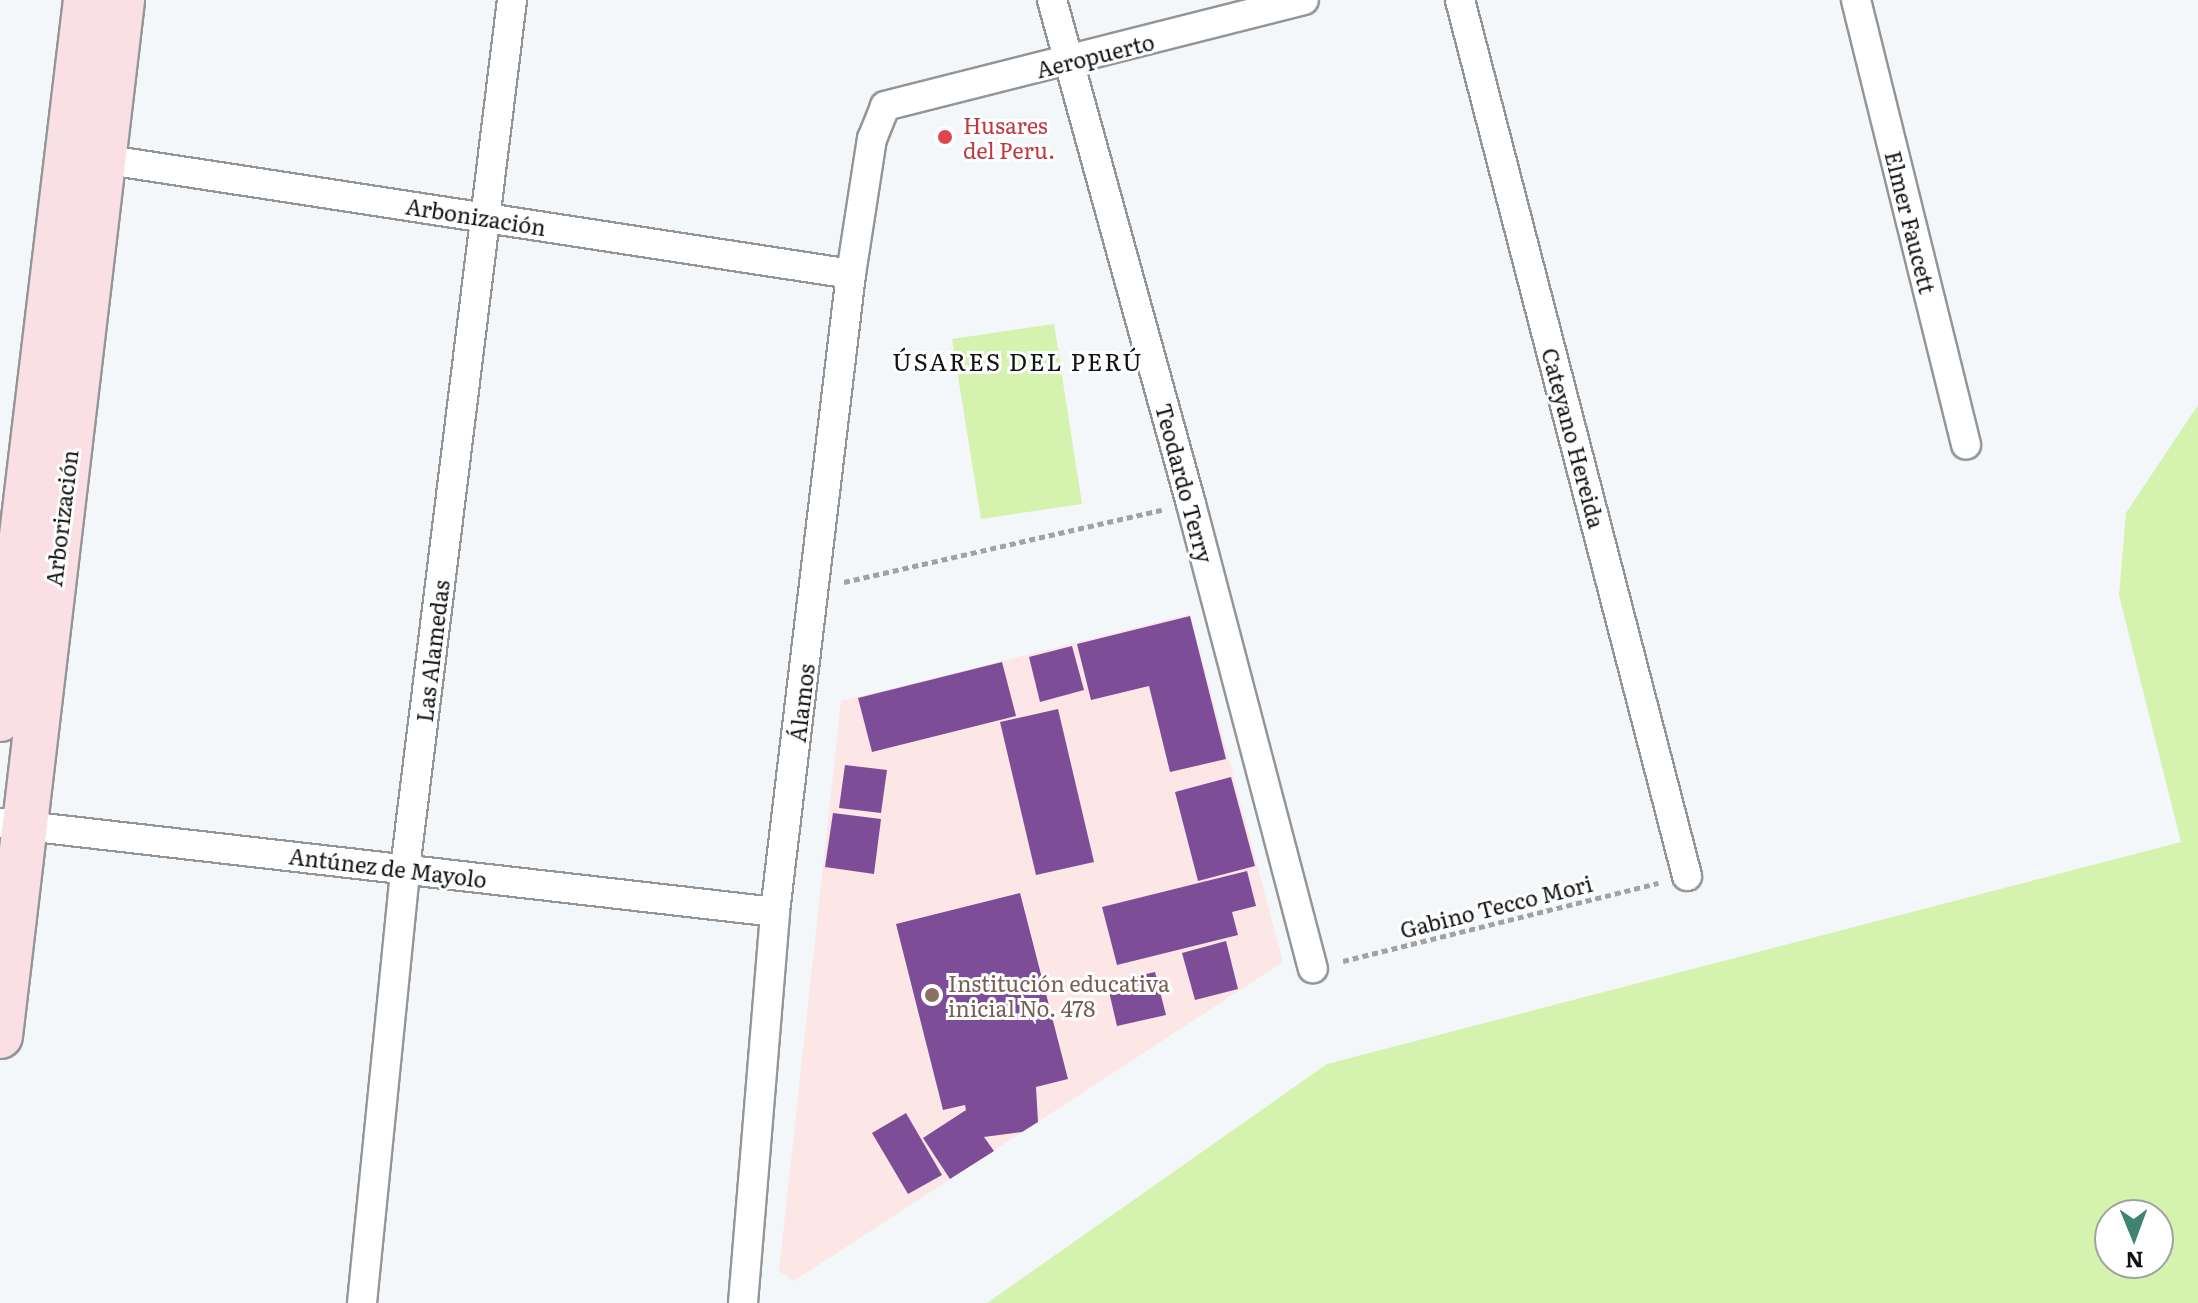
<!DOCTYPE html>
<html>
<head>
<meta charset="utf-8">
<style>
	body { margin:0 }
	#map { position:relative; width:2198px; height:1303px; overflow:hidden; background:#f4f7f9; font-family:Literata,serif }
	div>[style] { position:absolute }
	.education>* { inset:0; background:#fce6e6 }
	.green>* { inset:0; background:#d5f2ae }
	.building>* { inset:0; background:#7e4d98 }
	.path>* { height:5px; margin-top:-2.5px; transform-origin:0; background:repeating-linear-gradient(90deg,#a0a3a4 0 6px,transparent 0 10px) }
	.roads { filter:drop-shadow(2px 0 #939597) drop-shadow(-2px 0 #939597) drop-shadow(0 2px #939597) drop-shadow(0 -2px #939597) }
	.street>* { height:28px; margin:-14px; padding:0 14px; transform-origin:14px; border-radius:14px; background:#fff }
	.primary>* { height:44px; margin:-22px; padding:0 22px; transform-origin:22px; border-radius:22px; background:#fadfe5 }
	.dots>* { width:22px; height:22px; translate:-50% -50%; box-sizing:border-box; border:4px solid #fff; border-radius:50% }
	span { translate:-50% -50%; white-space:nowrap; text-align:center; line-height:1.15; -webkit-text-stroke:6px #fff; paint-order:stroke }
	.street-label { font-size:22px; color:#121313 }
	.health-label { font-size:22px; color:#be3a42 }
	.left { translate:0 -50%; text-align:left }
	.education-label { font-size:22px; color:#785e54 }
	.neighbourhood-label { font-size:24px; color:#121313; letter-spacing:2px }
	.north { position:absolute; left:2094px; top:1199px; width:80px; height:80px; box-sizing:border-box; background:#fff; border:2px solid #a0a1a1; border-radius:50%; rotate:179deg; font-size:22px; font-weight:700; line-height:32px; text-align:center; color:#121313 }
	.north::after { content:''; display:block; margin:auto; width:28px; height:36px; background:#418373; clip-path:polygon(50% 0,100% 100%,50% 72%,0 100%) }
</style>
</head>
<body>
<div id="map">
	<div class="education">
		<div style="clip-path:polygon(1190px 614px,1283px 962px,794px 1281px,779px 1271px,841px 701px)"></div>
	</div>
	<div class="green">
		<div style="clip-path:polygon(1054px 324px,1082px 504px,981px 519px,952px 339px)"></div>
		<div style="clip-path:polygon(evenodd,2198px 405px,2198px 1303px,987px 1303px,1327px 1064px,2181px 842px,2119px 595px,2126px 513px,2198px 405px,2110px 1215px,2158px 1215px,2158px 1263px,2110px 1263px,2110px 1215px)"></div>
	</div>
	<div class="building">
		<div style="clip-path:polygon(1190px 616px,1226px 759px,1170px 772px,1149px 686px,1091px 700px,1077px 644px)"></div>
		<div style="clip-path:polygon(1072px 646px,1084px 690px,1040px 702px,1029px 657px)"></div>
		<div style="clip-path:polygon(1002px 662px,1016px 716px,872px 752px,858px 698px)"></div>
		<div style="clip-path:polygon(1058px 709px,1094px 862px,1036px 875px,1000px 722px)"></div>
		<div style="clip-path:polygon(845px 765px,887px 770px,881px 813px,839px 808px)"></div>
		<div style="clip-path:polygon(1231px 777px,1255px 866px,1198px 881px,1175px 792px)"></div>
		<div style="clip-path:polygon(833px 813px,881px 819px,874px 874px,825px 867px)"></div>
		<div style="clip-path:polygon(1247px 871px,1256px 906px,1232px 912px,1238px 935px,1117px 965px,1102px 907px)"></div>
		<div style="clip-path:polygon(1020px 893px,1068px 1079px,1036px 1087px,1038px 1122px,1022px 1132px,984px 1137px,994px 1151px,950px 1179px,923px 1138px,966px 1110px,965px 1105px,943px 1110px,896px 924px)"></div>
		<div style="clip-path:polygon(1226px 941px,1238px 989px,1195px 1000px,1182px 953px)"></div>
		<div style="clip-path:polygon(1155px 972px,1166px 1015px,1117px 1026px,1107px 983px)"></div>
		<div style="clip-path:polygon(906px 1113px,942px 1175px,908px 1194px,872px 1133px)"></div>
	</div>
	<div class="path">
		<div style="left:844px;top:582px;width:326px;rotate:-12.8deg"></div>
		<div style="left:1343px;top:961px;width:325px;rotate:-13.9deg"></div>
	</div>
	<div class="roads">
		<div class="street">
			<div style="left:1052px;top:0;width:523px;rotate:74.58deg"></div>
			<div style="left:1191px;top:504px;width:480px;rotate:75.3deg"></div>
			<div style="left:1460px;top:0;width:905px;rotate:75.47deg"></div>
			<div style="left:1856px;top:0;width:458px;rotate:76.1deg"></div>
			<div style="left:102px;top:159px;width:758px;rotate:8.73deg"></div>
			<div style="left:0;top:823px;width:780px;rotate:6.55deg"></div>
			<div style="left:362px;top:1303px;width:436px;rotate:-84.3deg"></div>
			<div style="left:405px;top:869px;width:876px;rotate:-82.98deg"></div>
			<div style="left:743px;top:1303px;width:392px;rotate:-85.3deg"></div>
			<div style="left:775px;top:912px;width:643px;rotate:-83.21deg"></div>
			<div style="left:851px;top:274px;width:137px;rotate:-81.2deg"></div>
			<div style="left:872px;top:139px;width:35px;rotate:-68deg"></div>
			<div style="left:885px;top:106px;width:432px;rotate:-14.2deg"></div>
		</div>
		<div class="primary">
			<div style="left:0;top:719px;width:724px;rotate:-83.18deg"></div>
			<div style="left:0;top:1036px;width:1043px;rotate:-83.28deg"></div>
		</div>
	</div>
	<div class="dots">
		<div style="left:945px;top:137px;background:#e0444e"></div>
		<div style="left:932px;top:995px;background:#8d6e63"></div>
	</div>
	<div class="street-label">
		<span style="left:1095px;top:55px;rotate:-14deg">Aeropuerto</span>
		<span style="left:476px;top:216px;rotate:9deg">Arbonización</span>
		<span style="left:1911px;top:222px;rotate:76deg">Elmer Faucett</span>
		<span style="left:1574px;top:438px;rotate:75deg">Cateyano Hereida</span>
		<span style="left:1185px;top:483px;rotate:75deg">Teodardo Terry</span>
		<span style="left:61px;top:518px;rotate:-83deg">Arborización</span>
		<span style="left:432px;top:651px;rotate:-83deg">Las Alamedas</span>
		<span style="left:801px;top:703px;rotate:-83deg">Álamos</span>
		<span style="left:388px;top:867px;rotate:7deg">Antúnez de Mayolo</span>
		<span style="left:1496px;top:906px;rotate:-14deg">Gabino Tecco Mori</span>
	</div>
	<div class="health-label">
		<span class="left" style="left:963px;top:137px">Husares<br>del Peru.</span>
	</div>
	<div class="education-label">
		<span class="left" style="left:948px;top:995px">Institución educativa<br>inicial No. 478</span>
	</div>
	<div class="neighbourhood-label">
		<span style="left:1018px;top:361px">ÚSARES DEL PERÚ</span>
	</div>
	<div class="north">N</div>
</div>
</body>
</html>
